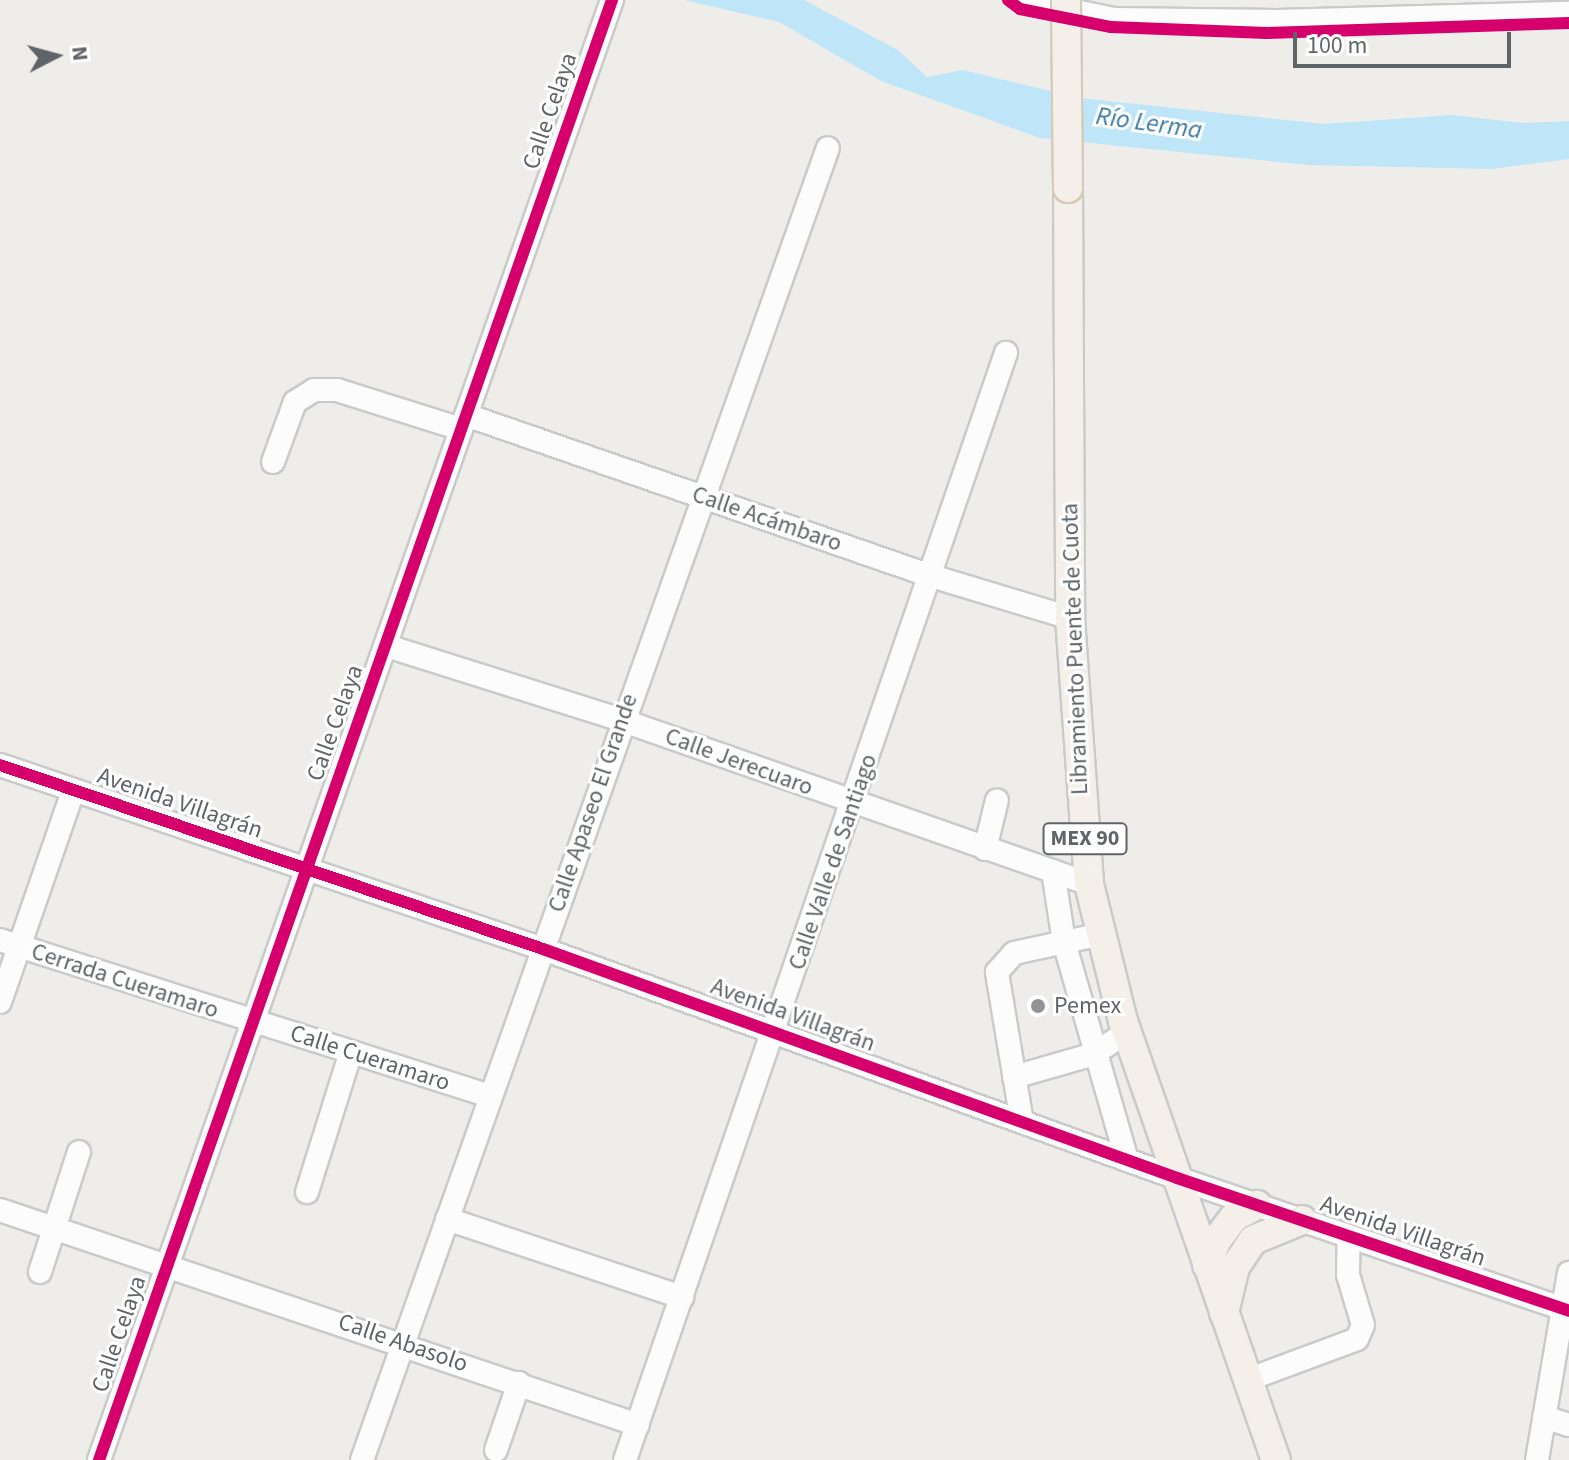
<!DOCTYPE html>
<html>
<head>
<meta charset="utf-8">
<style>
	body { margin:0 }
	#map { position:relative; width:1569px; height:1460px; overflow:hidden; background:#efedea; font-family:"Source Sans 3",sans-serif }
	div>[style] { position:absolute }
	.water>* { inset:0; background:#bfe6f8 }
	.roads { filter:drop-shadow(2px 0 #c9caca) drop-shadow(-2px 0 #c9caca) drop-shadow(0 2px #c9caca) drop-shadow(0 -2px #c9caca) }
	.minor>* { height:22px; margin:-11px; padding:0 11px; transform-origin:11px; border-radius:11px; background:#fdfcfc }
	.major>* { height:28px; margin:-14px; padding:0 14px; transform-origin:14px; border-radius:14px; background:#f4f0e9 }
	.bridges { filter:drop-shadow(2px 0 #d6cab8) drop-shadow(-2px 0 #d6cab8) drop-shadow(0 2px #d6cab8) drop-shadow(0 -2px #d6cab8) }
	.major-bridge>* { height:28px; margin:-14px; padding:0 14px; transform-origin:14px; border-radius:14px; background:#f4f0e9 }
	.cycleway>* { height:12px; margin:-6px; padding:0 6px; transform-origin:6px; border-radius:6px; background:#d6006c }
	.dots>* { width:22px; height:22px; translate:-50% -50%; box-sizing:border-box; border:4px solid #fff; border-radius:50% }
	span { translate:-50% -50%; white-space:nowrap; text-align:center; line-height:1.15; -webkit-text-stroke:6px #fff; paint-order:stroke }
	.shield-label span { padding:2px 6px; background:#fff; border:2px solid; border-radius:6px; -webkit-text-stroke-width:0 }
	.shield-label { font-size:22px; color:#5f6468; font-weight:700 }
	.street-label { font-size:24px; color:#5f6468 }
	.poi-label { font-size:24px; color:#5f6468 }
	.left { translate:0 -50%; text-align:left }
	.water-label { font-size:26px; color:#3f79a0; font-style:italic }
	.north { position:absolute; left:16px; top:16px; width:80px; height:80px; -webkit-text-stroke:6px #fff; paint-order:stroke; rotate:84deg; font-size:22px; font-weight:700; line-height:32px; text-align:center; color:#5f6468 }
	.north::after { content:''; display:block; margin:auto; width:28px; height:36px; background:#5f6468; clip-path:polygon(50% 0,100% 100%,50% 72%,0 100%) }
	.scale { position:absolute; left:1293px; top:32px; width:218px; height:36px; box-sizing:border-box; border:4px solid #5f6468; border-top:0; padding-left:10px; font-size:24px; line-height:28px; white-space:nowrap; color:#5f6468; -webkit-text-stroke:6px #fff; paint-order:stroke }
</style>
</head>
<body>
<div id="map">
	<div class="water">
		<div style="clip-path:polygon(684px 0,804px 0,898px 50px,927px 77px,963px 70px,1080px 98px,1324px 124px,1453px 115px,1522px 123px,1569px 121px,1569px 159px,1491px 169px,1308px 165px,1040px 138px,881px 81px,779px 22px)"></div>
	</div>
	<div class="roads">
		<div class="minor">
			<div style="left:1022px;top:0;width:94px;rotate:11.7deg"></div>
			<div style="left:1114px;top:19px;width:163px;rotate:0.7deg"></div>
			<div style="left:1277px;top:21px;width:292px;rotate:-1.6deg"></div>
			<div style="left:466px;top:415px;width:492px;rotate:19.1deg"></div>
			<div style="left:931px;top:576px;width:145px;rotate:16.8deg"></div>
			<div style="left:273px;top:462px;width:64px;rotate:-69.9deg"></div>
			<div style="left:295px;top:402px;width:22px;rotate:-32deg"></div>
			<div style="left:314px;top:390px;width:23px"></div>
			<div style="left:337px;top:390px;width:130px;rotate:17.5deg"></div>
			<div style="left:387px;top:646px;width:245px;rotate:17.5deg"></div>
			<div style="left:621px;top:720px;width:496px;rotate:19.3deg"></div>
			<div style="left:0;top:765px;width:573px;rotate:18.72deg"></div>
			<div style="left:543px;top:949px;width:674px;rotate:19.86deg"></div>
			<div style="left:1177px;top:1178px;width:414px;rotate:18.7deg"></div>
			<div style="left:985px;top:849px;width:50px;rotate:-76.2deg"></div>
			<div style="left:1053px;top:871px;width:72px;rotate:81.2deg"></div>
			<div style="left:1064px;top:942px;width:227px;rotate:73.9deg"></div>
			<div style="left:0;top:940px;width:514px;rotate:17.66deg"></div>
			<div style="left:0;top:1002px;width:223px;rotate:-70.9deg"></div>
			<div style="left:1014px;top:1077px;width:83px;rotate:-16deg"></div>
			<div style="left:1094px;top:1054px;width:40px;rotate:-34deg"></div>
			<div style="left:1022px;top:1122px;width:152px;rotate:-99.5deg"></div>
			<div style="left:997px;top:972px;width:25px;rotate:-48deg"></div>
			<div style="left:1014px;top:953px;width:90px;rotate:-12.2deg"></div>
			<div style="left:307px;top:1192px;width:147px;rotate:-72.6deg"></div>
			<div style="left:0;top:1210px;width:673px;rotate:18.62deg"></div>
			<div style="left:447px;top:1219px;width:248px;rotate:18.4deg"></div>
			<div style="left:40px;top:1272px;width:126px;rotate:-72deg"></div>
			<div style="left:1247px;top:1380px;width:117px;rotate:-20.4deg"></div>
			<div style="left:1357px;top:1339px;width:15px;rotate:-67deg"></div>
			<div style="left:1363px;top:1325px;width:52px;rotate:-106.7deg"></div>
			<div style="left:1348px;top:1275px;width:39px;rotate:-89deg"></div>
			<div style="left:1544px;top:1417px;width:26px;rotate:18deg"></div>
			<div style="left:496px;top:1450px;width:71px;rotate:-71.1deg"></div>
			<div style="left:99px;top:1460px;width:1548px;rotate:-70.64deg"></div>
			<div style="left:362px;top:1460px;width:1392px;rotate:-70.45deg"></div>
			<div style="left:625px;top:1460px;width:1171px;rotate:-71.01deg"></div>
			<div style="left:1537px;top:1460px;width:190px;rotate:-80.3deg"></div>
		</div>
		<div class="major">
			<div style="left:1068px;top:188px;width:430px;rotate:89.7deg"></div>
			<div style="left:1070px;top:618px;width:267px;rotate:85.9deg"></div>
			<div style="left:1089px;top:884px;width:141px;rotate:76.1deg"></div>
			<div style="left:1123px;top:1021px;width:465px;rotate:70.8deg"></div>
			<div style="left:1207px;top:1265px;width:26px;rotate:-69deg"></div>
			<div style="left:1216px;top:1241px;width:30px;rotate:-53deg"></div>
			<div style="left:1234px;top:1217px;width:26px;rotate:-28deg"></div>
			<div style="left:1224px;top:1313px;width:47px;rotate:-76.6deg"></div>
			<div style="left:1235px;top:1267px;width:32px;rotate:-56deg"></div>
			<div style="left:1253px;top:1240px;width:53px;rotate:-22.2deg"></div>
		</div>
	</div>
	<div class="bridges">
		<div class="major-bridge">
			<div style="left:1066px;top:0;width:188px;rotate:89.4deg"></div>
		</div>
	</div>
	<div class="cycleway">
		<div style="left:1008px;top:0;width:15px;rotate:37deg"></div>
		<div style="left:1020px;top:9px;width:93px;rotate:11.2deg"></div>
		<div style="left:1111px;top:27px;width:156px;rotate:2.2deg"></div>
		<div style="left:1267px;top:33px;width:302px;rotate:-1.9deg"></div>
		<div style="left:0;top:765px;width:573px;rotate:18.72deg"></div>
		<div style="left:543px;top:949px;width:674px;rotate:19.86deg"></div>
		<div style="left:1177px;top:1178px;width:414px;rotate:18.7deg"></div>
		<div style="left:99px;top:1460px;width:1548px;rotate:-70.64deg"></div>
	</div>
	<div class="dots">
		<div style="left:1038px;top:1006px;background:#919496"></div>
	</div>
	<div class="shield-label">
		<span style="left:1085px;top:839px">MEX 90</span>
	</div>
	<div class="street-label">
		<span style="left:550px;top:111px;rotate:-71deg">Calle Celaya</span>
		<span style="left:767px;top:519px;rotate:19deg">Calle Acámbaro</span>
		<span style="left:1075px;top:649px;rotate:-92deg">Libramiento Puente de Cuota</span>
		<span style="left:335px;top:723px;rotate:-70deg">Calle Celaya</span>
		<span style="left:739px;top:762px;rotate:20deg">Calle Jerecuaro</span>
		<span style="left:180px;top:803px;rotate:19deg">Avenida Villagrán</span>
		<span style="left:593px;top:803px;rotate:-71deg">Calle Apaseo El Grande</span>
		<span style="left:833px;top:862px;rotate:-71deg">Calle Valle de Santiago</span>
		<span style="left:125px;top:981px;rotate:18deg">Cerrada Cueramaro</span>
		<span style="left:793px;top:1015px;rotate:20deg">Avenida Villagrán</span>
		<span style="left:370px;top:1058px;rotate:18deg">Calle Cueramaro</span>
		<span style="left:1403px;top:1231px;rotate:19deg">Avenida Villagrán</span>
		<span style="left:119px;top:1334px;rotate:-71deg">Calle Celaya</span>
		<span style="left:403px;top:1343px;rotate:19deg">Calle Abasolo</span>
	</div>
	<div class="poi-label">
		<span class="left" style="left:1054px;top:1006px">Pemex</span>
	</div>
	<div class="water-label">
		<span style="left:1149px;top:123px;rotate:8deg">Río Lerma</span>
	</div>
	<div class="north">N</div>
	<div class="scale">100 m</div>
</div>
</body>
</html>
